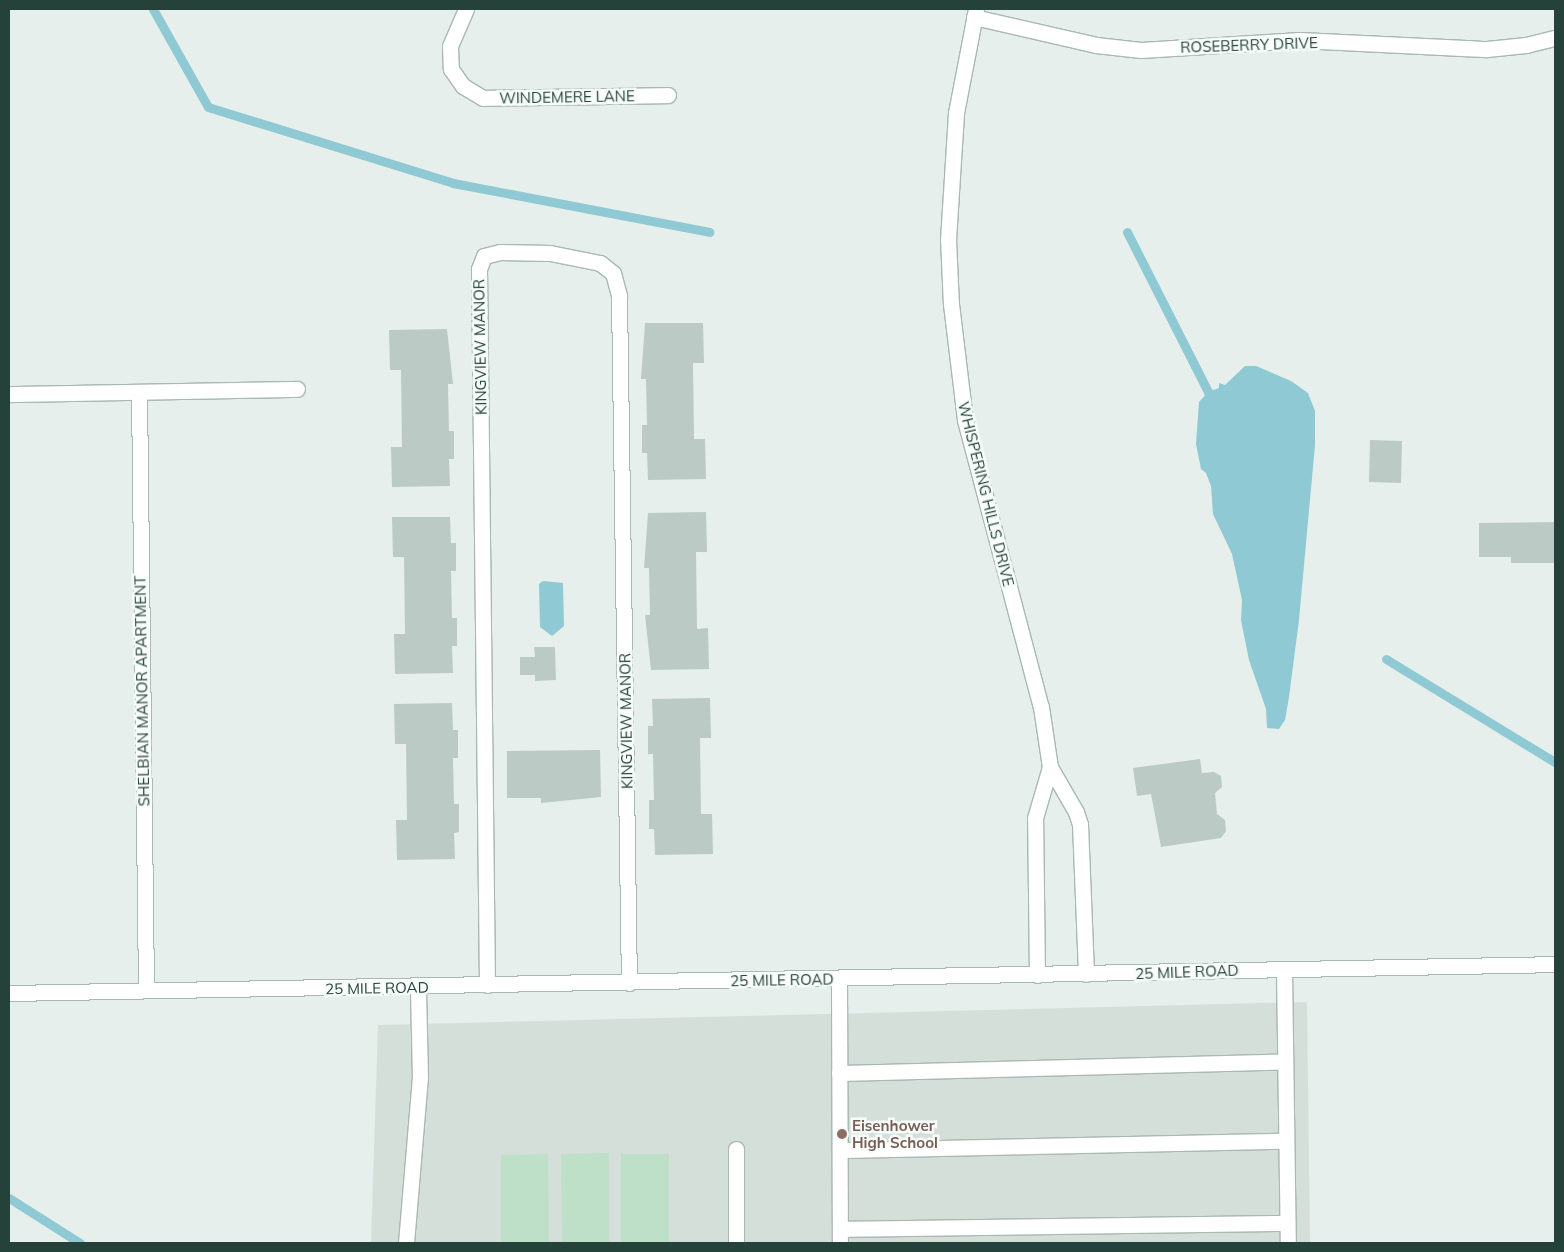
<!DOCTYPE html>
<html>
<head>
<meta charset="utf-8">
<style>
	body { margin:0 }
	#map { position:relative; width:1564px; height:1252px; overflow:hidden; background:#e6efeb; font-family:Mulish,sans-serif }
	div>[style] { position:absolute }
	.built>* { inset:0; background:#d4dfda }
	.green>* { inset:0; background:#bfe0c8 }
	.water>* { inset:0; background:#8ec9d4 }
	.stream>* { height:9px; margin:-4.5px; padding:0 4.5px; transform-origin:4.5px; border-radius:4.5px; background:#8ec9d4 }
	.building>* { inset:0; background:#bbcac4 }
	.roads { filter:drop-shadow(1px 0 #a8b8b2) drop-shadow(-1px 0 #a8b8b2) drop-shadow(0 1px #a8b8b2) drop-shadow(0 -1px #a8b8b2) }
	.lane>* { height:15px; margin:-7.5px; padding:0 7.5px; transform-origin:7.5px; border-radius:7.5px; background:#fff }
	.street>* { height:15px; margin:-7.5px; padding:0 7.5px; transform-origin:7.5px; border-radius:7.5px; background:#fff }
	.secondary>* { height:15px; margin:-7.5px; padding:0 7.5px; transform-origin:7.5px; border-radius:7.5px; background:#fff }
	.dots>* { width:14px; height:14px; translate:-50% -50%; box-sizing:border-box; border:2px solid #f7fbf9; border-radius:50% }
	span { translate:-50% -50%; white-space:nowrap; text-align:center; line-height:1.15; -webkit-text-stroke:5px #f7fbf9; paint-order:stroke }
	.street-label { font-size:15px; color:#24423a }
	.education-label { font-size:15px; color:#785e54; font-weight:700 }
	.left { translate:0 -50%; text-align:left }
	.frame { position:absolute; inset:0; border:10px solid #24423a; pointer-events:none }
</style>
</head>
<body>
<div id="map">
	<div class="built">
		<div style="clip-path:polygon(1307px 1002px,1310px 1243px,371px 1243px,378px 1025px)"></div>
	</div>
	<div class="green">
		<div style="clip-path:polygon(609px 1153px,609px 1243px,562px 1243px,561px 1154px)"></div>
		<div style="clip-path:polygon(548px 1154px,549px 1243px,501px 1243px,501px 1155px)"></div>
		<div style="clip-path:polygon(621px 1154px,669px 1154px,669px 1243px,621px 1243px)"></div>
	</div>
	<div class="water">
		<div style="clip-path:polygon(1245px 366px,1256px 366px,1291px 381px,1308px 393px,1315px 411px,1315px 445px,1299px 620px,1289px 697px,1285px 720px,1279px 729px,1267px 728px,1266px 709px,1249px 660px,1241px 620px,1242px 600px,1232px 554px,1213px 514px,1211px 486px,1206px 473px,1201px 469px,1196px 444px,1199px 402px,1208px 392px,1219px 388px,1219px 383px,1225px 385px)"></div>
		<div style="clip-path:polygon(543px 581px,563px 583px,564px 626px,552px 636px,540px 627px,539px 584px)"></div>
	</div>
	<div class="stream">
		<div style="left:153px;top:9px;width:112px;rotate:60.7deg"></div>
		<div style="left:208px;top:107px;width:257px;rotate:17.2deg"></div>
		<div style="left:453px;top:183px;width:261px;rotate:10.8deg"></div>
		<div style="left:1127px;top:232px;width:179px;rotate:63.1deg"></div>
		<div style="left:1208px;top:392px;width:11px;rotate:41deg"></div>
		<div style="left:1386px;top:659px;width:198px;rotate:31.4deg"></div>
		<div style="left:9px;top:1198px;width:84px;rotate:32.4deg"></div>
	</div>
	<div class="building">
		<div style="clip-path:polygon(645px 323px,703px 323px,704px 363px,693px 363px,694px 439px,705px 439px,706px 479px,648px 480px,647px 453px,642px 453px,642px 425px,647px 425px,646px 379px,641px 379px)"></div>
		<div style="clip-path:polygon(447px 329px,453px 384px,448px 384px,449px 431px,454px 431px,454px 459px,449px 459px,450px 486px,392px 487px,391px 447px,402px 447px,401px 370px,390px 370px,389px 330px)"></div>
		<div style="clip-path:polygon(1370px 440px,1402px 441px,1401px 483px,1369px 482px)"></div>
		<div style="clip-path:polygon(706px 512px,707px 552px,696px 552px,697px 629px,708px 628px,709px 669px,651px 670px,645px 615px,650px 615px,649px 568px,644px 568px,648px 513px)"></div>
		<div style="clip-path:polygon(392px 517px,450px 517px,451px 543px,456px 543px,456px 571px,451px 571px,452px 618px,457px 618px,457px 646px,452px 646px,453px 673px,395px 674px,394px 634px,405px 634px,404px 557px,393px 557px)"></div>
		<div style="clip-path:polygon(1555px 522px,1555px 563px,1511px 563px,1511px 557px,1479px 557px,1479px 523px)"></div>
		<div style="clip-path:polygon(534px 647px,555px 647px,556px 680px,535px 681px,535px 675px,520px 675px,520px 657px,535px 657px)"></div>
		<div style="clip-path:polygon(710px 698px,711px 738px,700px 738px,701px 814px,712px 814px,713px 854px,655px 855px,654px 829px,649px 829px,649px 800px,654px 800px,653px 754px,648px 754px,648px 726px,653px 726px,652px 699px)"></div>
		<div style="clip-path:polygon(452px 703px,453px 730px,458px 730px,458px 758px,453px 758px,454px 804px,459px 804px,459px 832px,454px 833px,455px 859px,397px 860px,396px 820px,407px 820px,406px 744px,395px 744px,394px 704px)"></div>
		<div style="clip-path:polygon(600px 750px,601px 797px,541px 803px,541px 798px,507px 798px,507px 751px)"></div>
		<div style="clip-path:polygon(1200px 759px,1202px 773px,1214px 772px,1221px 776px,1222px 787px,1215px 793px,1217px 814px,1225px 820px,1226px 831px,1221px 838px,1161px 847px,1151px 794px,1137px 796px,1133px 768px)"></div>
	</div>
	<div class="roads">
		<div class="lane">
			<div style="left:9px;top:394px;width:288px;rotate:-1deg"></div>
			<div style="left:1284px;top:969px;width:274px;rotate:89.2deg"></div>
			<div style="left:839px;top:978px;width:265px;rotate:89.8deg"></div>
			<div style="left:839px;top:1073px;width:446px;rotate:-1.5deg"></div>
			<div style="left:736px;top:1149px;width:94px;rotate:90deg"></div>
			<div style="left:840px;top:1150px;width:446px;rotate:-1.2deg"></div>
			<div style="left:840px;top:1229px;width:447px;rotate:-0.8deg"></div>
			<div style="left:406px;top:1243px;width:166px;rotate:-85.2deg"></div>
			<div style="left:420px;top:1078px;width:91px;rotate:-91.3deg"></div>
		</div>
		<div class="street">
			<div style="left:466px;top:9px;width:40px;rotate:113.4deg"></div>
			<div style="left:450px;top:46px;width:23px;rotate:88deg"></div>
			<div style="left:451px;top:69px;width:21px;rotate:55deg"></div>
			<div style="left:463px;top:86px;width:23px;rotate:31deg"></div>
			<div style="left:483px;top:98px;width:185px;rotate:-0.9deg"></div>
			<div style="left:976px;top:9px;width:106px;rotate:100.9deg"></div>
			<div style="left:956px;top:113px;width:126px;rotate:93.6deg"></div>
			<div style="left:948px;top:239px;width:65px;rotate:87.4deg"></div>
			<div style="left:951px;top:304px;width:117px;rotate:83.1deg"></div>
			<div style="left:965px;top:420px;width:297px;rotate:75.2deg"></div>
			<div style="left:1041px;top:707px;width:61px;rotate:81.5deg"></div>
			<div style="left:974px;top:17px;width:125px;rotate:12.9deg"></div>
			<div style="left:1096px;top:45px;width:45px;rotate:6.3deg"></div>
			<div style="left:1141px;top:50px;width:159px;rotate:-3.6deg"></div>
			<div style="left:1300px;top:40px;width:187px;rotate:2.8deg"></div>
			<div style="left:1487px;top:49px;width:39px;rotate:-6deg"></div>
			<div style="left:1526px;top:45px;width:30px;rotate:-14deg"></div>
			<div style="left:139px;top:392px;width:598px;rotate:89.33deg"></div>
			<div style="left:1037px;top:975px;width:157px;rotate:-90.7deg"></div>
			<div style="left:1035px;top:818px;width:53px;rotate:-73.6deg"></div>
			<div style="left:1050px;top:767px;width:52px;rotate:60deg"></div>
			<div style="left:1076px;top:812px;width:13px;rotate:72deg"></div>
			<div style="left:1080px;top:824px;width:150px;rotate:87.7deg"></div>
			<div style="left:487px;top:985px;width:716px;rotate:-90.64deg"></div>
			<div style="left:479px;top:269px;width:14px;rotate:-69deg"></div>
			<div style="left:484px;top:256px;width:16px;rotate:-14deg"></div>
			<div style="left:500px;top:252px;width:50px;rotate:1.1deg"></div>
			<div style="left:550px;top:253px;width:51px;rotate:11.3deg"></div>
			<div style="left:600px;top:263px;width:16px;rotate:38deg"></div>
			<div style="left:613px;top:273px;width:24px;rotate:75deg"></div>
			<div style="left:619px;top:296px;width:687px;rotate:89.17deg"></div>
		</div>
		<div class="secondary">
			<div style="left:9px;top:993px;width:1546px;rotate:-1.07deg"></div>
		</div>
	</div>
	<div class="dots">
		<div style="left:842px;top:1134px;background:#8d6e63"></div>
	</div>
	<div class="street-label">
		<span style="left:1249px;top:45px;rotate:-2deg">ROSEBERRY DRIVE</span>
		<span style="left:567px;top:97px;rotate:-1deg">WINDEMERE LANE</span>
		<span style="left:480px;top:347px;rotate:-91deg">KINGVIEW MANOR</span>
		<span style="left:986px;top:494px;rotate:76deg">WHISPERING HILLS DRIVE</span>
		<span style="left:142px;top:691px;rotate:-91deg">SHELBIAN MANOR APARTMENT</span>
		<span style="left:626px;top:721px;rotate:-91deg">KINGVIEW MANOR</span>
		<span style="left:1187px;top:972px;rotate:-2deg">25 MILE ROAD</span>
		<span style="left:782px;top:980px;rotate:-1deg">25 MILE ROAD</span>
		<span style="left:377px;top:988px;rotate:-1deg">25 MILE ROAD</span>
	</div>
	<div class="education-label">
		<span class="left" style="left:852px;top:1134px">Eisenhower<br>High School</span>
	</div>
	<div class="frame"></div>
</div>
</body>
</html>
